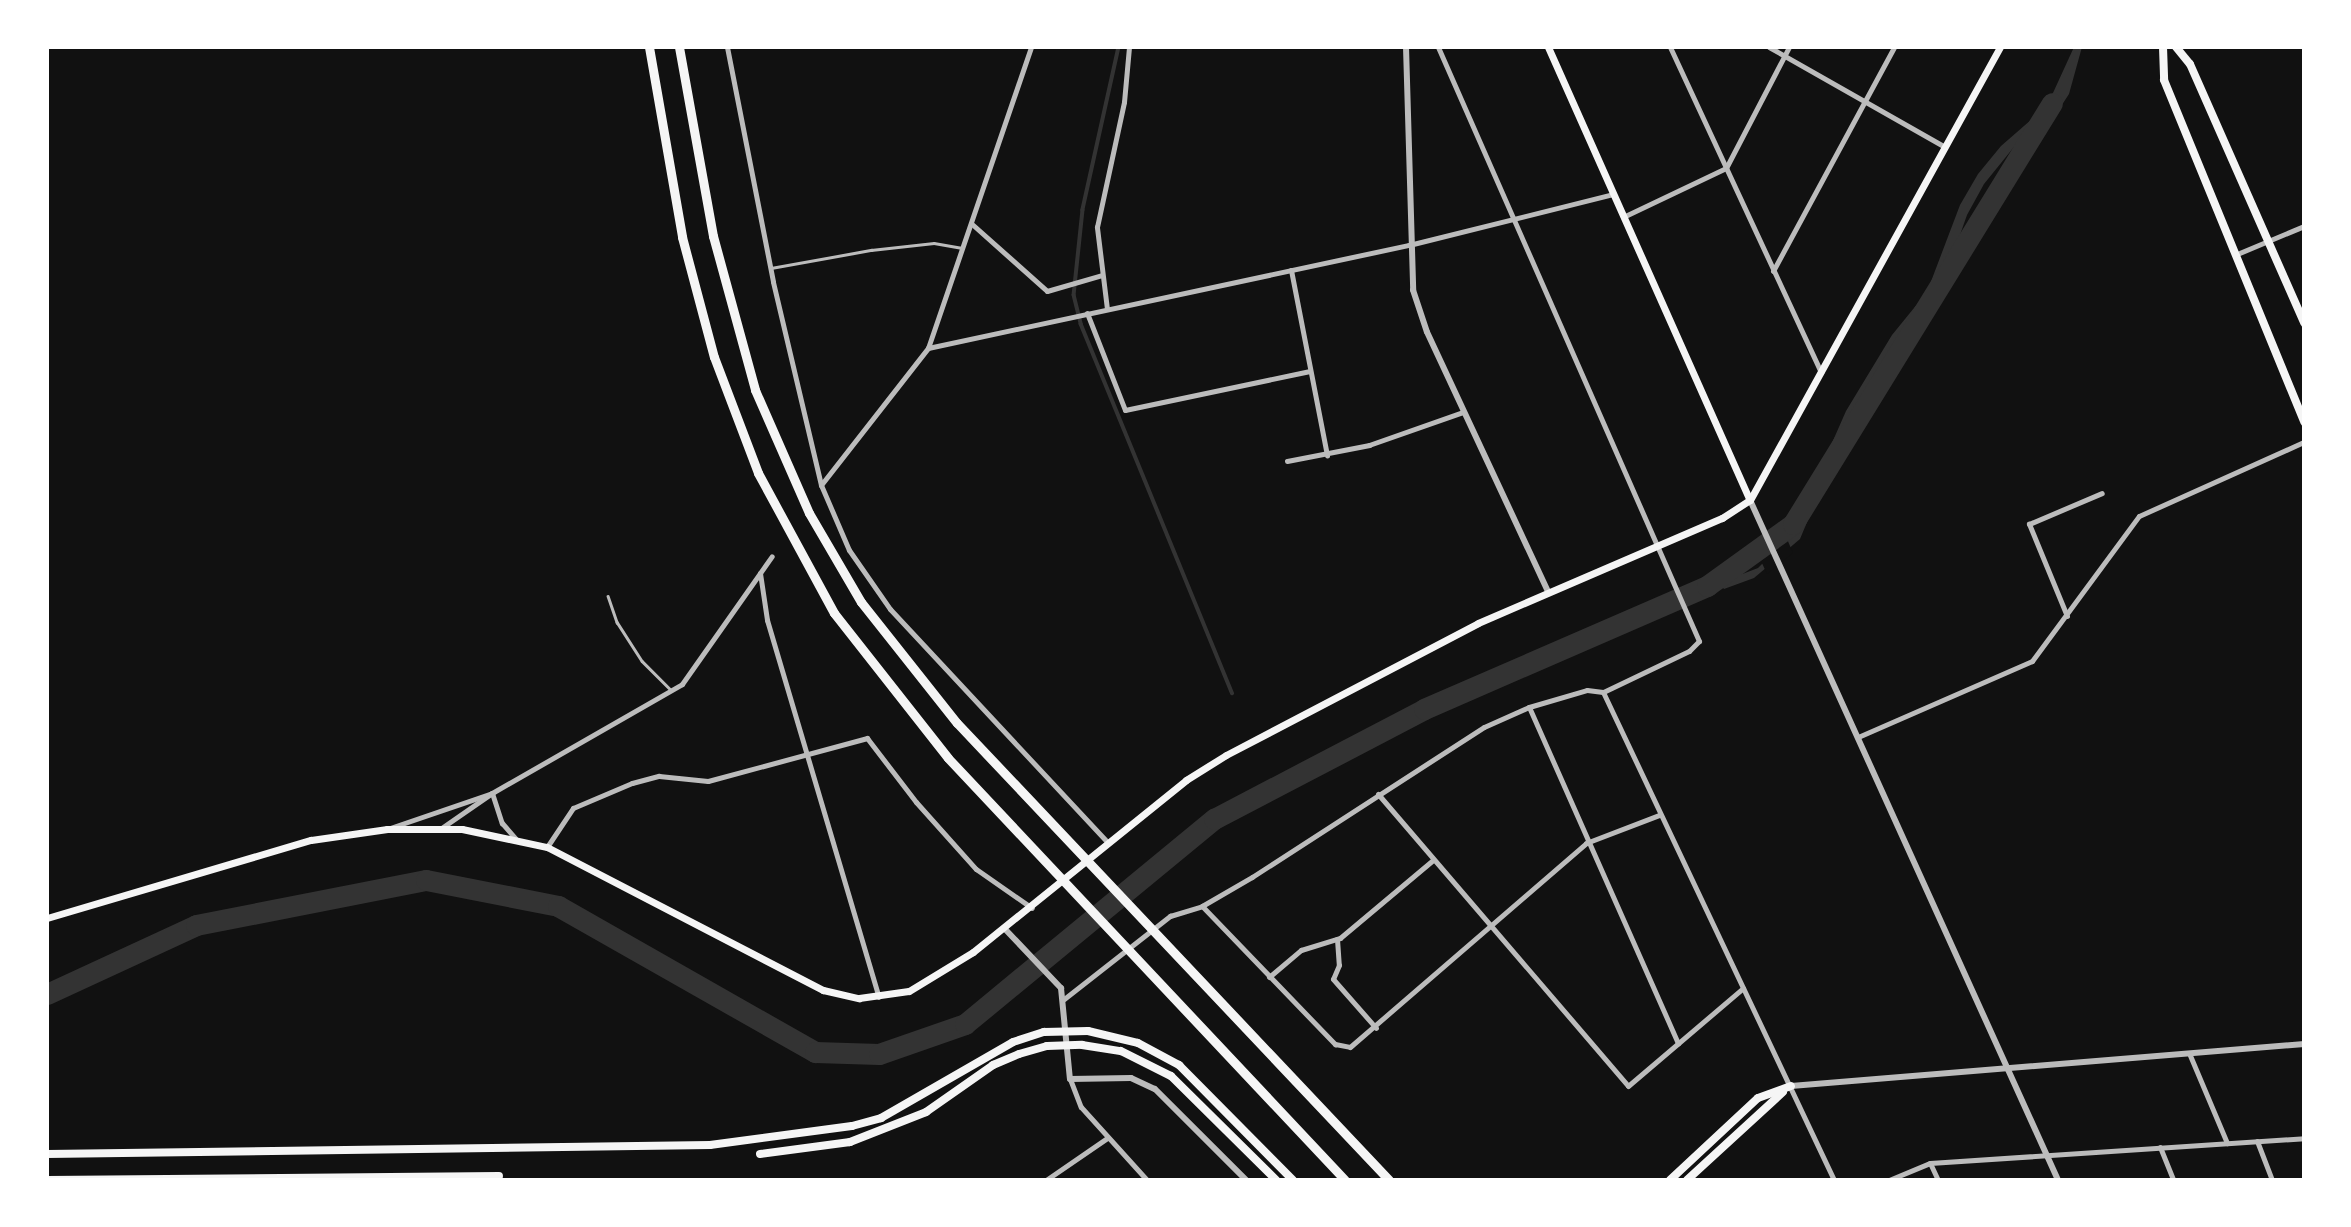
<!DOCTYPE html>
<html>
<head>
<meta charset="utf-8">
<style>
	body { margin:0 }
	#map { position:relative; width:2351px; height:1227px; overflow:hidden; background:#111; font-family:"Open Sans",sans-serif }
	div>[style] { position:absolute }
	.water>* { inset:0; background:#333 }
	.pier>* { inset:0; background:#111 }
	.stream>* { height:3.5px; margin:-1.75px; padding:0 1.75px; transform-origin:1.75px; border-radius:1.75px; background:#333 }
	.river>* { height:21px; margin:-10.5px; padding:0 10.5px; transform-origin:10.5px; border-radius:10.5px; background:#333 }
	.service>* { height:2.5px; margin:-1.25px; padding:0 1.25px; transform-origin:1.25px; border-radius:1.25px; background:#bcbcbc }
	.minor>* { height:5px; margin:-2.5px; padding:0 2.5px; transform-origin:2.5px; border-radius:2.5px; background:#bcbcbc }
	.tertiary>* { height:6px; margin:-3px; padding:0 3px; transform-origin:3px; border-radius:3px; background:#bcbcbc }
	.secondary>* { height:7px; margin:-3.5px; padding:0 3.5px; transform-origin:3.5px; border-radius:3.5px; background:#f5f5f5 }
	.primary>* { height:8px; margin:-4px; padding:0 4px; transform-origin:4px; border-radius:4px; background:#f5f5f5 }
	.trunk>* { height:8px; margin:-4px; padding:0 4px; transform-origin:4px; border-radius:4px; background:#f5f5f5 }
	.motorway>* { height:9px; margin:-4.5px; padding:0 4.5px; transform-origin:4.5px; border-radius:4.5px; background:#f5f5f5 }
	span { translate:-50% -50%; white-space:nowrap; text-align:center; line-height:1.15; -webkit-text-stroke:7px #fff; paint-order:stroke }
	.frame { position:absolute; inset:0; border:49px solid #fff; pointer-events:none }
</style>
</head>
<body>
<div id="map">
	<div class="water">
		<div style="clip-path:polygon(2074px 47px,2082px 47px,2069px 94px,2056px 114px,2018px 142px,1984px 184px,1967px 215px,1947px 272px,1846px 429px,1800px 539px,1754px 578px,1724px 589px,1719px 583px,1758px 568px,1799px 527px,1811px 508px,1817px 477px,1846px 411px,1892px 335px,1927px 292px,1960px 205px,1978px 174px,2001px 146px,2047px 106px)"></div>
	</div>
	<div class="pier">
		<div style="clip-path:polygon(1787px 539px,1793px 553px,1767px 574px,1761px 561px)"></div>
	</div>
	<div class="stream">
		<div style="left:1119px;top:47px;width:167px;rotate:102.5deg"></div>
		<div style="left:1083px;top:210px;width:85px;rotate:96deg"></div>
		<div style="left:1074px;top:295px;width:30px;rotate:76deg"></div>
		<div style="left:1081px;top:324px;width:399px;rotate:67.7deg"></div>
	</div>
	<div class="river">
		<div style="left:47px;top:994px;width:164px;rotate:-24.8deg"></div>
		<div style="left:196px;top:925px;width:234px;rotate:-11.1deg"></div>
		<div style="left:426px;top:880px;width:135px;rotate:11.1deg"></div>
		<div style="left:558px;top:906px;width:296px;rotate:29.6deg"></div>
		<div style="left:815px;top:1052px;width:64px;rotate:1.8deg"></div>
		<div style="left:879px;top:1054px;width:91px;rotate:-19.2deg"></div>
		<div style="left:965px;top:1024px;width:323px;rotate:-39.5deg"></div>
		<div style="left:1214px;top:819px;width:237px;rotate:-27.6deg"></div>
		<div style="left:1424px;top:709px;width:309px;rotate:-23.5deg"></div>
		<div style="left:1707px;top:586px;width:106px;rotate:-35.8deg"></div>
		<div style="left:1793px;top:524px;width:494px;rotate:-58.4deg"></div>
	</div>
	<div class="service">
		<div style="left:771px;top:268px;width:102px;rotate:-10.2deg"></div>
		<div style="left:871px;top:250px;width:63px;rotate:-6.3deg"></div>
		<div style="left:934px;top:243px;width:27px;rotate:10deg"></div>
		<div style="left:608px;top:596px;width:28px;rotate:71deg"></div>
		<div style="left:617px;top:622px;width:46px;rotate:57.3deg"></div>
		<div style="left:642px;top:661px;width:41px;rotate:45deg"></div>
	</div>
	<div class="minor">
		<div style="left:727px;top:47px;width:239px;rotate:78.9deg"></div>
		<div style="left:773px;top:282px;width:209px;rotate:76.7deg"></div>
		<div style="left:821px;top:485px;width:71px;rotate:66.7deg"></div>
		<div style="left:849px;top:550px;width:72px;rotate:55.2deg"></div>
		<div style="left:890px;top:609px;width:320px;rotate:47deg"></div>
		<div style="left:1438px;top:47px;width:649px;rotate:66.28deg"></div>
		<div style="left:1699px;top:641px;width:14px;rotate:135deg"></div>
		<div style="left:1689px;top:651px;width:95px;rotate:154.5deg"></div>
		<div style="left:1670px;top:47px;width:359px;rotate:65.1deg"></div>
		<div style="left:1769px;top:47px;width:202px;rotate:29.6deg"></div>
		<div style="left:1623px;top:217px;width:114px;rotate:-25.4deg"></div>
		<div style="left:1726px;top:168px;width:136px;rotate:-62.5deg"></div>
		<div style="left:973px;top:225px;width:99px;rotate:41.7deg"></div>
		<div style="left:1047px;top:291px;width:57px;rotate:-16.2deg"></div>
		<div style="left:2237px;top:254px;width:73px;rotate:-22.7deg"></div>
		<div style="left:1291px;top:270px;width:189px;rotate:79deg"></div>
		<div style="left:1773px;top:271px;width:255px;rotate:-61.6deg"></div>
		<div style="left:1107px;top:309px;width:83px;rotate:-97deg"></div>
		<div style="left:1097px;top:227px;width:128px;rotate:-77.8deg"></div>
		<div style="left:1124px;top:102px;width:55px;rotate:-84.8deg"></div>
		<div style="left:1087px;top:313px;width:104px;rotate:68.6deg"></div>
		<div style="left:1125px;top:410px;width:189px;rotate:-11.9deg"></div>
		<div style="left:928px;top:348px;width:492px;rotate:-12.1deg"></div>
		<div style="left:1409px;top:245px;width:210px;rotate:-14deg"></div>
		<div style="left:1287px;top:461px;width:84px;rotate:-11deg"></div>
		<div style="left:1369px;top:445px;width:100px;rotate:-19.3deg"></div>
		<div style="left:821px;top:485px;width:174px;rotate:-52deg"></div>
		<div style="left:928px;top:348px;width:318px;rotate:-71.1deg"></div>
		<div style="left:760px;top:573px;width:48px;rotate:81.5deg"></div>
		<div style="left:767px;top:620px;width:393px;rotate:73.5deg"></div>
		<div style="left:2067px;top:616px;width:100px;rotate:-112.4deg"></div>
		<div style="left:2029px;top:524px;width:79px;rotate:-23deg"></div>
		<div style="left:1603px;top:692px;width:540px;rotate:64.67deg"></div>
		<div style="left:1529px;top:707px;width:368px;rotate:66.1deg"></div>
		<div style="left:1858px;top:737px;width:190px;rotate:-23.6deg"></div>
		<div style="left:2032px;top:661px;width:180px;rotate:-53.6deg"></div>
		<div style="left:2139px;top:516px;width:181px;rotate:-24.2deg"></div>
		<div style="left:1378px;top:794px;width:384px;rotate:49.4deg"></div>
		<div style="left:1628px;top:1086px;width:151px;rotate:-40.4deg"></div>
		<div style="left:390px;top:828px;width:108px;rotate:-18.9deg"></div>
		<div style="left:492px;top:793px;width:219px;rotate:-29.8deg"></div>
		<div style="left:682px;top:684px;width:156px;rotate:-54.9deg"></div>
		<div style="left:440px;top:829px;width:63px;rotate:-34.7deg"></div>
		<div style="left:492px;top:793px;width:32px;rotate:72deg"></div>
		<div style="left:502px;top:823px;width:20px;rotate:49deg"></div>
		<div style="left:547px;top:847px;width:47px;rotate:-56.3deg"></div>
		<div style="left:573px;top:808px;width:64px;rotate:-23deg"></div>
		<div style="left:632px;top:783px;width:28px;rotate:-15deg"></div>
		<div style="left:659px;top:776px;width:49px;rotate:5.8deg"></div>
		<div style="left:708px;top:781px;width:165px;rotate:-15.1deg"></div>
		<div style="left:867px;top:738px;width:81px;rotate:52.6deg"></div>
		<div style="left:916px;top:802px;width:90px;rotate:48.2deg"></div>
		<div style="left:976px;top:869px;width:68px;rotate:34.9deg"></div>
		<div style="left:1202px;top:906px;width:192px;rotate:46.1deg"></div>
		<div style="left:1335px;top:1044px;width:15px;rotate:11deg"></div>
		<div style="left:1350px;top:1047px;width:312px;rotate:-40.8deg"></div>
		<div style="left:1586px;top:843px;width:78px;rotate:-21deg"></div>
		<div style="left:1337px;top:939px;width:26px;rotate:86deg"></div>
		<div style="left:1339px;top:965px;width:15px;rotate:113deg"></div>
		<div style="left:1333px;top:979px;width:65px;rotate:48.7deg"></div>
		<div style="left:1269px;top:977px;width:42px;rotate:-40.2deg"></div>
		<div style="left:1301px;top:950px;width:41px;rotate:-17.1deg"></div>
		<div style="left:1340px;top:938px;width:121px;rotate:-40deg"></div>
		<div style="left:1064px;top:999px;width:135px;rotate:-38.1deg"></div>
		<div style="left:1170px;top:916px;width:34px;rotate:-17deg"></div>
		<div style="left:1202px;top:906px;width:58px;rotate:-30.1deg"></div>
		<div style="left:1252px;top:877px;width:276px;rotate:-32.9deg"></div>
		<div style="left:1484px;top:727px;width:49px;rotate:-24deg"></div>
		<div style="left:1529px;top:707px;width:60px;rotate:-16.3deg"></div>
		<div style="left:1587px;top:690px;width:16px;rotate:7deg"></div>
		<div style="left:2189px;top:1053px;width:98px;rotate:67.1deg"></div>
		<div style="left:1070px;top:1079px;width:30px;rotate:69deg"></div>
		<div style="left:1081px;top:1107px;width:98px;rotate:47.9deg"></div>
		<div style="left:2257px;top:1141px;width:42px;rotate:69deg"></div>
		<div style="left:2160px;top:1147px;width:35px;rotate:68deg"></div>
		<div style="left:1930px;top:1163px;width:19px;rotate:65deg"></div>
		<div style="left:1046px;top:1180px;width:74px;rotate:-34.5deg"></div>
		<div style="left:1889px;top:1180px;width:44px;rotate:-22.5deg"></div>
		<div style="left:1930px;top:1163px;width:375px;rotate:-3.8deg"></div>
	</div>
	<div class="tertiary">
		<div style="left:1406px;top:47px;width:243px;rotate:88.3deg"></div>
		<div style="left:1413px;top:290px;width:44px;rotate:71.6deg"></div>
		<div style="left:1427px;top:332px;width:286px;rotate:65deg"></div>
		<div style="left:1750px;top:500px;width:747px;rotate:65.63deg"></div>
		<div style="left:1004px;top:928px;width:83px;rotate:46.5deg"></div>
		<div style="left:1061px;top:988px;width:91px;rotate:84.4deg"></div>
		<div style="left:1070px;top:1079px;width:61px;rotate:-0.9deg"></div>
		<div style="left:1131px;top:1078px;width:26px;rotate:25deg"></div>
		<div style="left:1155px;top:1089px;width:129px;rotate:45deg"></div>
		<div style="left:1791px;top:1086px;width:515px;rotate:-4.68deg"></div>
	</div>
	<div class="secondary">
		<div style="left:1548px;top:47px;width:496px;rotate:66deg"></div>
		<div style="left:47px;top:918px;width:275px;rotate:-16.5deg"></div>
		<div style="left:311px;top:840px;width:77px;rotate:-8.2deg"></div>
		<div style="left:387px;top:829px;width:75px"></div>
		<div style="left:462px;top:829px;width:87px;rotate:12deg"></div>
		<div style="left:547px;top:847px;width:311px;rotate:27.4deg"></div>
		<div style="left:823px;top:990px;width:37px;rotate:13deg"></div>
		<div style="left:859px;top:998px;width:50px;rotate:-8deg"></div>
		<div style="left:909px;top:991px;width:75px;rotate:-31.4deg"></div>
		<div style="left:973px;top:952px;width:274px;rotate:-38.9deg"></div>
		<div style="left:1186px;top:780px;width:47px;rotate:-32deg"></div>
		<div style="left:1226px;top:755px;width:284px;rotate:-27.6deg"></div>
		<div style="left:1478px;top:623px;width:266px;rotate:-23.3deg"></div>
		<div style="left:1722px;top:518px;width:33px;rotate:-33deg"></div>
		<div style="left:1750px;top:500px;width:517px;rotate:-61.11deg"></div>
	</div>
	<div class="primary">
		<div style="left:2163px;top:47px;width:33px;rotate:88deg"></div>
		<div style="left:2164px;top:80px;width:370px;rotate:67.7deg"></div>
		<div style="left:2176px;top:47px;width:22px;rotate:51deg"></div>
		<div style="left:2190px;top:64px;width:283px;rotate:66.2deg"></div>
	</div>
	<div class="trunk">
		<div style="left:47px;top:1154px;width:663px;rotate:-0.78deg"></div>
		<div style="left:710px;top:1145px;width:143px;rotate:-7.6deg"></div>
		<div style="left:852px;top:1126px;width:30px;rotate:-15deg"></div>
		<div style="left:881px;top:1118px;width:152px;rotate:-29.9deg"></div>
		<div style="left:1013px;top:1042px;width:33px;rotate:-18deg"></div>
		<div style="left:1044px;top:1032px;width:44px;rotate:-1.3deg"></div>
		<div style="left:1088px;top:1031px;width:51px;rotate:13.5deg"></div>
		<div style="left:1138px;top:1043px;width:47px;rotate:28.2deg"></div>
		<div style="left:1179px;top:1065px;width:162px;rotate:45.3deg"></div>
		<div style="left:760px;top:1154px;width:91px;rotate:-7.6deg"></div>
		<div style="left:850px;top:1142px;width:82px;rotate:-21.5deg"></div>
		<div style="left:926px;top:1112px;width:82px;rotate:-35deg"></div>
		<div style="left:993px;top:1065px;width:28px;rotate:-23deg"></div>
		<div style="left:1019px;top:1054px;width:29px;rotate:-16deg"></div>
		<div style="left:1047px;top:1046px;width:35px;rotate:-2deg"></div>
		<div style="left:1082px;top:1045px;width:39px;rotate:9deg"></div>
		<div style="left:1121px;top:1051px;width:56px;rotate:26.6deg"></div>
		<div style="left:1171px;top:1076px;width:148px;rotate:44.7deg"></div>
		<div style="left:47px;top:1180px;width:452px;rotate:-0.5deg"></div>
		<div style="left:1670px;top:1180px;width:120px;rotate:-43deg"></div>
		<div style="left:1758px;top:1098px;width:35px;rotate:-20deg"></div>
		<div style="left:1687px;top:1180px;width:130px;rotate:-42.5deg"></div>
	</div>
	<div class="motorway">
		<div style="left:649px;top:47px;width:193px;rotate:80.1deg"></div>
		<div style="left:682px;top:237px;width:124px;rotate:75.1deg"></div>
		<div style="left:714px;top:357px;width:124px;rotate:69.2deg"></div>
		<div style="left:758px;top:473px;width:159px;rotate:61.5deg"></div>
		<div style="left:834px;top:613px;width:184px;rotate:51.8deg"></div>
		<div style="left:948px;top:758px;width:579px;rotate:46.75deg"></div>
		<div style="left:679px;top:47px;width:192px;rotate:79.8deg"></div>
		<div style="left:713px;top:236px;width:160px;rotate:74.7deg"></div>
		<div style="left:755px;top:390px;width:134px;rotate:66.3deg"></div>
		<div style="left:809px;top:513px;width:103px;rotate:59.7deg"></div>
		<div style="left:861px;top:602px;width:154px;rotate:51.6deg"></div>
		<div style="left:957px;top:723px;width:629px;rotate:46.61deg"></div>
	</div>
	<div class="frame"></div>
</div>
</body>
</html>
